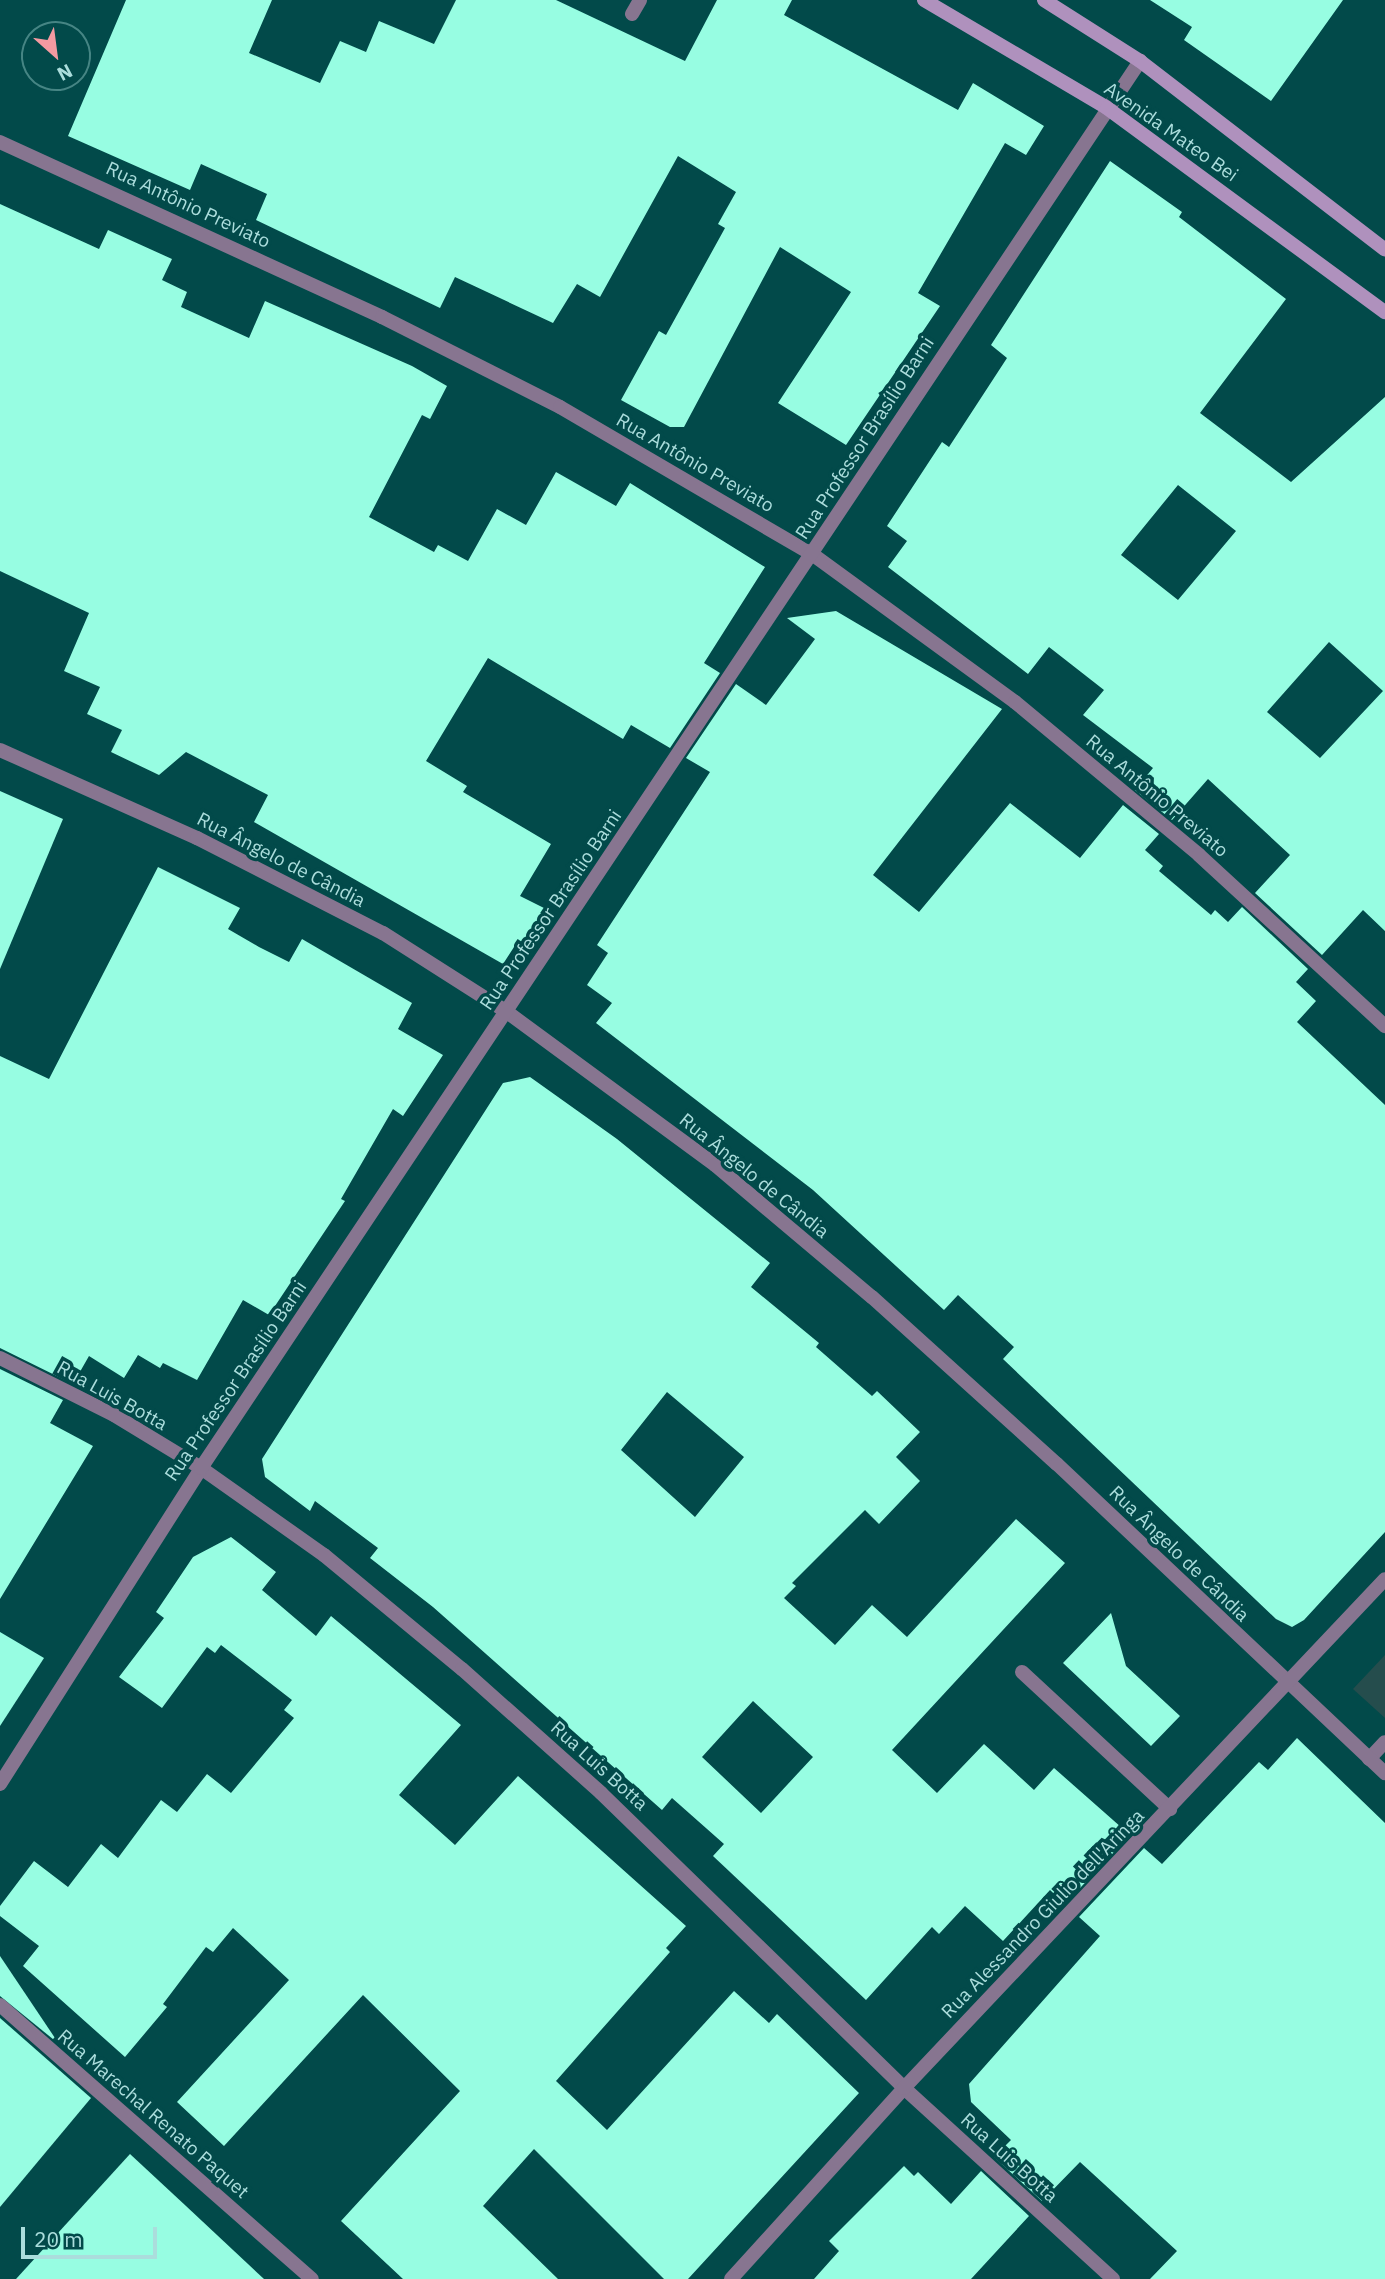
<!DOCTYPE html>
<html>
<head>
<meta charset="utf-8">
<style>
	body { margin:0 }
	#map { position:relative; width:1385px; height:2279px; overflow:hidden; background:#024a4a; font-family:"IBM Plex Sans",sans-serif }
	div>[style] { position:absolute }
	.built>* { inset:0; background:#254d4d }
	.building>* { inset:0; background:#97fde2 }
	.service>* { height:14px; margin:-7px; padding:0 7px; transform-origin:7px; border-radius:7px; background:#877590 }
	.minor>* { height:14px; margin:-7px; padding:0 7px; transform-origin:7px; border-radius:7px; background:#877590 }
	.secondary>* { height:14px; margin:-7px; padding:0 7px; transform-origin:7px; border-radius:7px; background:#af91bd }
	span { translate:-50% -50%; white-space:nowrap; text-align:center; line-height:1.15; -webkit-text-stroke:7px #024a4a; paint-order:stroke }
	.street-label { font-size:19px; color:#abdddc }
	.north { position:absolute; left:21px; top:21px; width:70px; height:70px; box-sizing:border-box; background:#024a4a; border:2px solid #468584; border-radius:50%; rotate:152deg; font-size:19px; font-weight:700; line-height:28px; text-align:center; color:#abdddc }
	.north::after { content:''; display:block; margin:auto; width:24px; height:32px; background:#f49aa1; clip-path:polygon(50% 0,100% 100%,50% 72%,0 100%) }
	.scale { position:absolute; left:21px; top:2227px; width:136px; height:32px; box-sizing:border-box; border:4px solid #abdddc; border-top:0; padding-left:9px; font-size:21px; line-height:24px; white-space:nowrap; color:#abdddc; -webkit-text-stroke:5px #024a4a; paint-order:stroke }
</style>
</head>
<body>
<div id="map">
	<div class="built">
		<div style="clip-path:polygon(1385px 1655px,1385px 1718px,1353px 1689px)"></div>
	</div>
	<div class="building">
		<div style="clip-path:polygon(126px 0,272px 0,249px 53px,320px 83px,340px 41px,366px 52px,379px 21px,434px 44px,456px 0,556px 0,685px 61px,717px 0,792px 0,784px 15px,958px 110px,973px 83px,1044px 126px,1026px 155px,1005px 143px,918px 293px,940px 306px,846px 445px,778px 403px,851px 292px,780px 247px,684px 427px,670px 427px,621px 400px,659px 331px,666px 335px,725px 228px,718px 224px,736px 192px,678px 156px,600px 297px,577px 284px,553px 323px,455px 277px,440px 308px,256px 220px,267px 194px,201px 164px,190px 190px,68px 136px)"></div>
		<div style="clip-path:polygon(1150px 0,1343px 0,1271px 101px,1184px 40px,1192px 27px)"></div>
		<div style="clip-path:polygon(evenodd,1110px 161px,1182px 212px,1179px 217px,1286px 299px,1200px 413px,1291px 482px,1385px 397px,1385px 931px,1363px 910px,1322px 955px,1255px 893px,1290px 855px,1208px 779px,1172px 820px,1135px 790px,1153px 768px,1083px 715px,1104px 690px,1049px 647px,1028px 674px,888px 567px,907px 541px,887px 526px,942px 442px,949px 447px,1007px 358px,991px 345px,1110px 161px,1178px 485px,1236px 531px,1178px 600px,1121px 555px,1178px 485px,1110px 161px,1329px 642px,1383px 691px,1320px 758px,1267px 712px,1329px 642px)"></div>
		<div style="clip-path:polygon(0 204px,99px 249px,108px 230px,172px 259px,162px 280px,187px 292px,181px 307px,249px 338px,265px 301px,412px 366px,447px 386px,430px 419px,422px 415px,369px 517px,434px 552px,438px 545px,468px 561px,497px 509px,526px 525px,556px 472px,616px 506px,630px 483px,765px 567px,704px 663px,720px 673px,670px 748px,631px 725px,623px 739px,488px 658px,426px 761px,467px 786px,463px 792px,551px 844px,520px 896px,546px 909px,522px 947px,516px 944px,503px 964px,254px 822px,268px 795px,186px 752px,159px 775px,111px 752px,122px 730px,87px 714px,100px 687px,64px 671px,89px 613px,0 571px)"></div>
		<div style="clip-path:polygon(836px 611px,1002px 709px,873px 875px,919px 912px,1010px 803px,1080px 858px,1123px 805px,1159px 834px,1145px 850px,1163px 866px,1159px 871px,1211px 915px,1215px 910px,1228px 922px,1242px 907px,1308px 969px,1296px 982px,1316px 1001px,1297px 1022px,1385px 1105px,1385px 1532px,1304px 1620px,1292px 1627px,1276px 1619px,1003px 1359px,1014px 1347px,958px 1295px,944px 1310px,813px 1190px,596px 1023px,612px 1003px,587px 985px,608px 953px,597px 945px,710px 772px,686px 758px,736px 684px,766px 705px,815px 639px,787px 618px)"></div>
		<div style="clip-path:polygon(0 791px,63px 819px,0 969px)"></div>
		<div style="clip-path:polygon(158px 867px,240px 908px,228px 929px,259px 947px,289px 962px,302px 939px,412px 1003px,398px 1029px,443px 1055px,403px 1116px,393px 1109px,341px 1199px,345px 1201px,269px 1315px,243px 1300px,197px 1380px,163px 1363px,160px 1368px,138px 1355px,124px 1378px,89px 1356px,73px 1384px,0 1348px,0 1056px,49px 1079px)"></div>
		<div style="clip-path:polygon(evenodd,530px 1077px,617px 1139px,770px 1263px,751px 1287px,819px 1343px,816px 1347px,872px 1396px,877px 1391px,920px 1432px,896px 1457px,920px 1481px,879px 1524px,865px 1510px,792px 1583px,796px 1586px,784px 1598px,835px 1645px,872px 1605px,907px 1637px,1016px 1519px,1065px 1563px,892px 1750px,937px 1793px,984px 1744px,1034px 1790px,1054px 1768px,1130px 1835px,1065px 1904px,1050px 1890px,1003px 1941px,965px 1906px,939px 1934px,932px 1927px,866px 2000px,713px 1856px,724px 1844px,672px 1798px,662px 1810px,433px 1607px,370px 1558px,378px 1548px,315px 1501px,310px 1511px,265px 1477px,262px 1459px,503px 1083px,530px 1077px,667px 1392px,744px 1457px,695px 1517px,621px 1450px,667px 1392px,530px 1077px,753px 1701px,813px 1757px,761px 1813px,702px 1757px,753px 1701px)"></div>
		<div style="clip-path:polygon(0 1369px,63px 1400px,50px 1423px,93px 1446px,0 1599px)"></div>
		<div style="clip-path:polygon(231px 1537px,276px 1572px,262px 1590px,316px 1636px,331px 1616px,461px 1725px,399px 1795px,455px 1845px,518px 1776px,686px 1926px,666px 1948px,670px 1952px,556px 2081px,607px 2130px,734px 1991px,769px 2023px,777px 2014px,859px 2093px,688px 2279px,664px 2279px,534px 2149px,483px 2206px,558px 2279px,403px 2279px,341px 2221px,460px 2091px,363px 1995px,224px 2146px,177px 2102px,289px 1980px,233px 1928px,213px 1952px,206px 1947px,163px 2004px,167px 2007px,125px 2057px,23px 1966px,39px 1946px,0 1916px,0 1906px,34px 1861px,68px 1887px,101px 1844px,118px 1858px,161px 1800px,177px 1812px,207px 1774px,231px 1793px,294px 1718px,284px 1710px,292px 1700px,221px 1645px,215px 1653px,207px 1647px,162px 1708px,119px 1677px,164px 1618px,156px 1612px,193px 1557px)"></div>
		<div style="clip-path:polygon(1111px 1613px,1126px 1666px,1180px 1716px,1151px 1746px,1063px 1663px)"></div>
		<div style="clip-path:polygon(0 1632px,44px 1658px,0 1726px)"></div>
		<div style="clip-path:polygon(1297px 1738px,1385px 1823px,1385px 2279px,1150px 2279px,1177px 2251px,1080px 2162px,1042px 2201px,994px 2157px,1011px 2140px,971px 2102px,969px 2084px,1100px 1936px,1079px 1917px,1144px 1848px,1162px 1864px,1259px 1762px,1268px 1770px)"></div>
		<div style="clip-path:polygon(0 1956px,59px 2044px,0 1996px)"></div>
		<div style="clip-path:polygon(0 2018px,91px 2098px,0 2207px)"></div>
		<div style="clip-path:polygon(130px 2154px,186px 2206px,264px 2279px,16px 2279px)"></div>
		<div style="clip-path:polygon(904px 2166px,914px 2176px,918px 2172px,951px 2204px,981px 2171px,1029px 2216px,971px 2279px,814px 2279px,839px 2251px,829px 2241px)"></div>
	</div>
	<div class="service">
		<div style="left:632px;top:14px;width:16px;rotate:-60deg"></div>
		<div style="left:1022px;top:1672px;width:202px;rotate:42.8deg"></div>
		<div style="left:1369px;top:1759px;width:23px;rotate:-47deg"></div>
	</div>
	<div class="minor">
		<div style="left:0;top:142px;width:420px;rotate:24.6deg"></div>
		<div style="left:382px;top:317px;width:199px;rotate:26.8deg"></div>
		<div style="left:560px;top:407px;width:292px;rotate:30.3deg"></div>
		<div style="left:812px;top:554px;width:251px;rotate:36.1deg"></div>
		<div style="left:1015px;top:702px;width:239px;rotate:39.7deg"></div>
		<div style="left:1199px;top:855px;width:253px;rotate:42.6deg"></div>
		<div style="left:0;top:750px;width:216px;rotate:24.1deg"></div>
		<div style="left:197px;top:838px;width:209px;rotate:27.1deg"></div>
		<div style="left:383px;top:933px;width:147px;rotate:32.5deg"></div>
		<div style="left:507px;top:1012px;width:258px;rotate:36.3deg"></div>
		<div style="left:715px;top:1165px;width:205px;rotate:40.1deg"></div>
		<div style="left:872px;top:1297px;width:249px;rotate:42.1deg"></div>
		<div style="left:1057px;top:1464px;width:451px;rotate:43.3deg"></div>
		<div style="left:0;top:1358px;width:127px;rotate:26.6deg"></div>
		<div style="left:114px;top:1415px;width:102px;rotate:31.3deg"></div>
		<div style="left:201px;top:1468px;width:151px;rotate:35.3deg"></div>
		<div style="left:324px;top:1555px;width:179px;rotate:39.6deg"></div>
		<div style="left:462px;top:1669px;width:186px;rotate:41.7deg"></div>
		<div style="left:601px;top:1793px;width:423px;rotate:44.2deg"></div>
		<div style="left:904px;top:2088px;width:283px;rotate:42.4deg"></div>
		<div style="left:0;top:1784px;width:375px;rotate:-57.5deg"></div>
		<div style="left:201px;top:1468px;width:1692px;rotate:-56.28deg"></div>
		<div style="left:0;top:2005px;width:415px;rotate:41.3deg"></div>
		<div style="left:731px;top:2279px;width:258px;rotate:-47.8deg"></div>
		<div style="left:904px;top:2088px;width:700px;rotate:-46.62deg"></div>
	</div>
	<div class="secondary">
		<div style="left:924px;top:0;width:212px;rotate:30.5deg"></div>
		<div style="left:1107px;top:108px;width:345px;rotate:36.3deg"></div>
		<div style="left:1044px;top:0;width:114px;rotate:32.4deg"></div>
		<div style="left:1140px;top:61px;width:309px;rotate:37.6deg"></div>
	</div>
	<div class="street-label">
		<span style="left:1171px;top:132px;rotate:35deg">Avenida Mateo Bei</span>
		<span style="left:188px;top:205px;rotate:25deg">Rua Antônio Previato</span>
		<span style="left:865px;top:438px;rotate:-57deg">Rua Professor Brasílio Barni</span>
		<span style="left:695px;top:463px;rotate:30deg">Rua Antônio Previato</span>
		<span style="left:1157px;top:796px;rotate:40deg">Rua Antônio Previato</span>
		<span style="left:281px;top:860px;rotate:27deg">Rua Ângelo de Cândia</span>
		<span style="left:551px;top:910px;rotate:-56deg">Rua Professor Brasílio Barni</span>
		<span style="left:754px;top:1176px;rotate:39deg">Rua Ângelo de Cândia</span>
		<span style="left:236px;top:1381px;rotate:-56deg">Rua Professor Brasílio Barni</span>
		<span style="left:112px;top:1396px;rotate:29deg">Rua Luis Botta</span>
		<span style="left:1179px;top:1554px;rotate:44deg">Rua Ângelo de Cândia</span>
		<span style="left:599px;top:1766px;rotate:42deg">Rua Luis Botta</span>
		<span style="left:1043px;top:1914px;rotate:-46deg">Rua Alessandro Giulio dell'Aringa</span>
		<span style="left:153px;top:2114px;rotate:41deg">Rua Marechal Renato Paquet</span>
		<span style="left:1009px;top:2158px;rotate:42deg">Rua Luis Botta</span>
	</div>
	<div class="north">N</div>
	<div class="scale">20 m</div>
</div>
</body>
</html>
